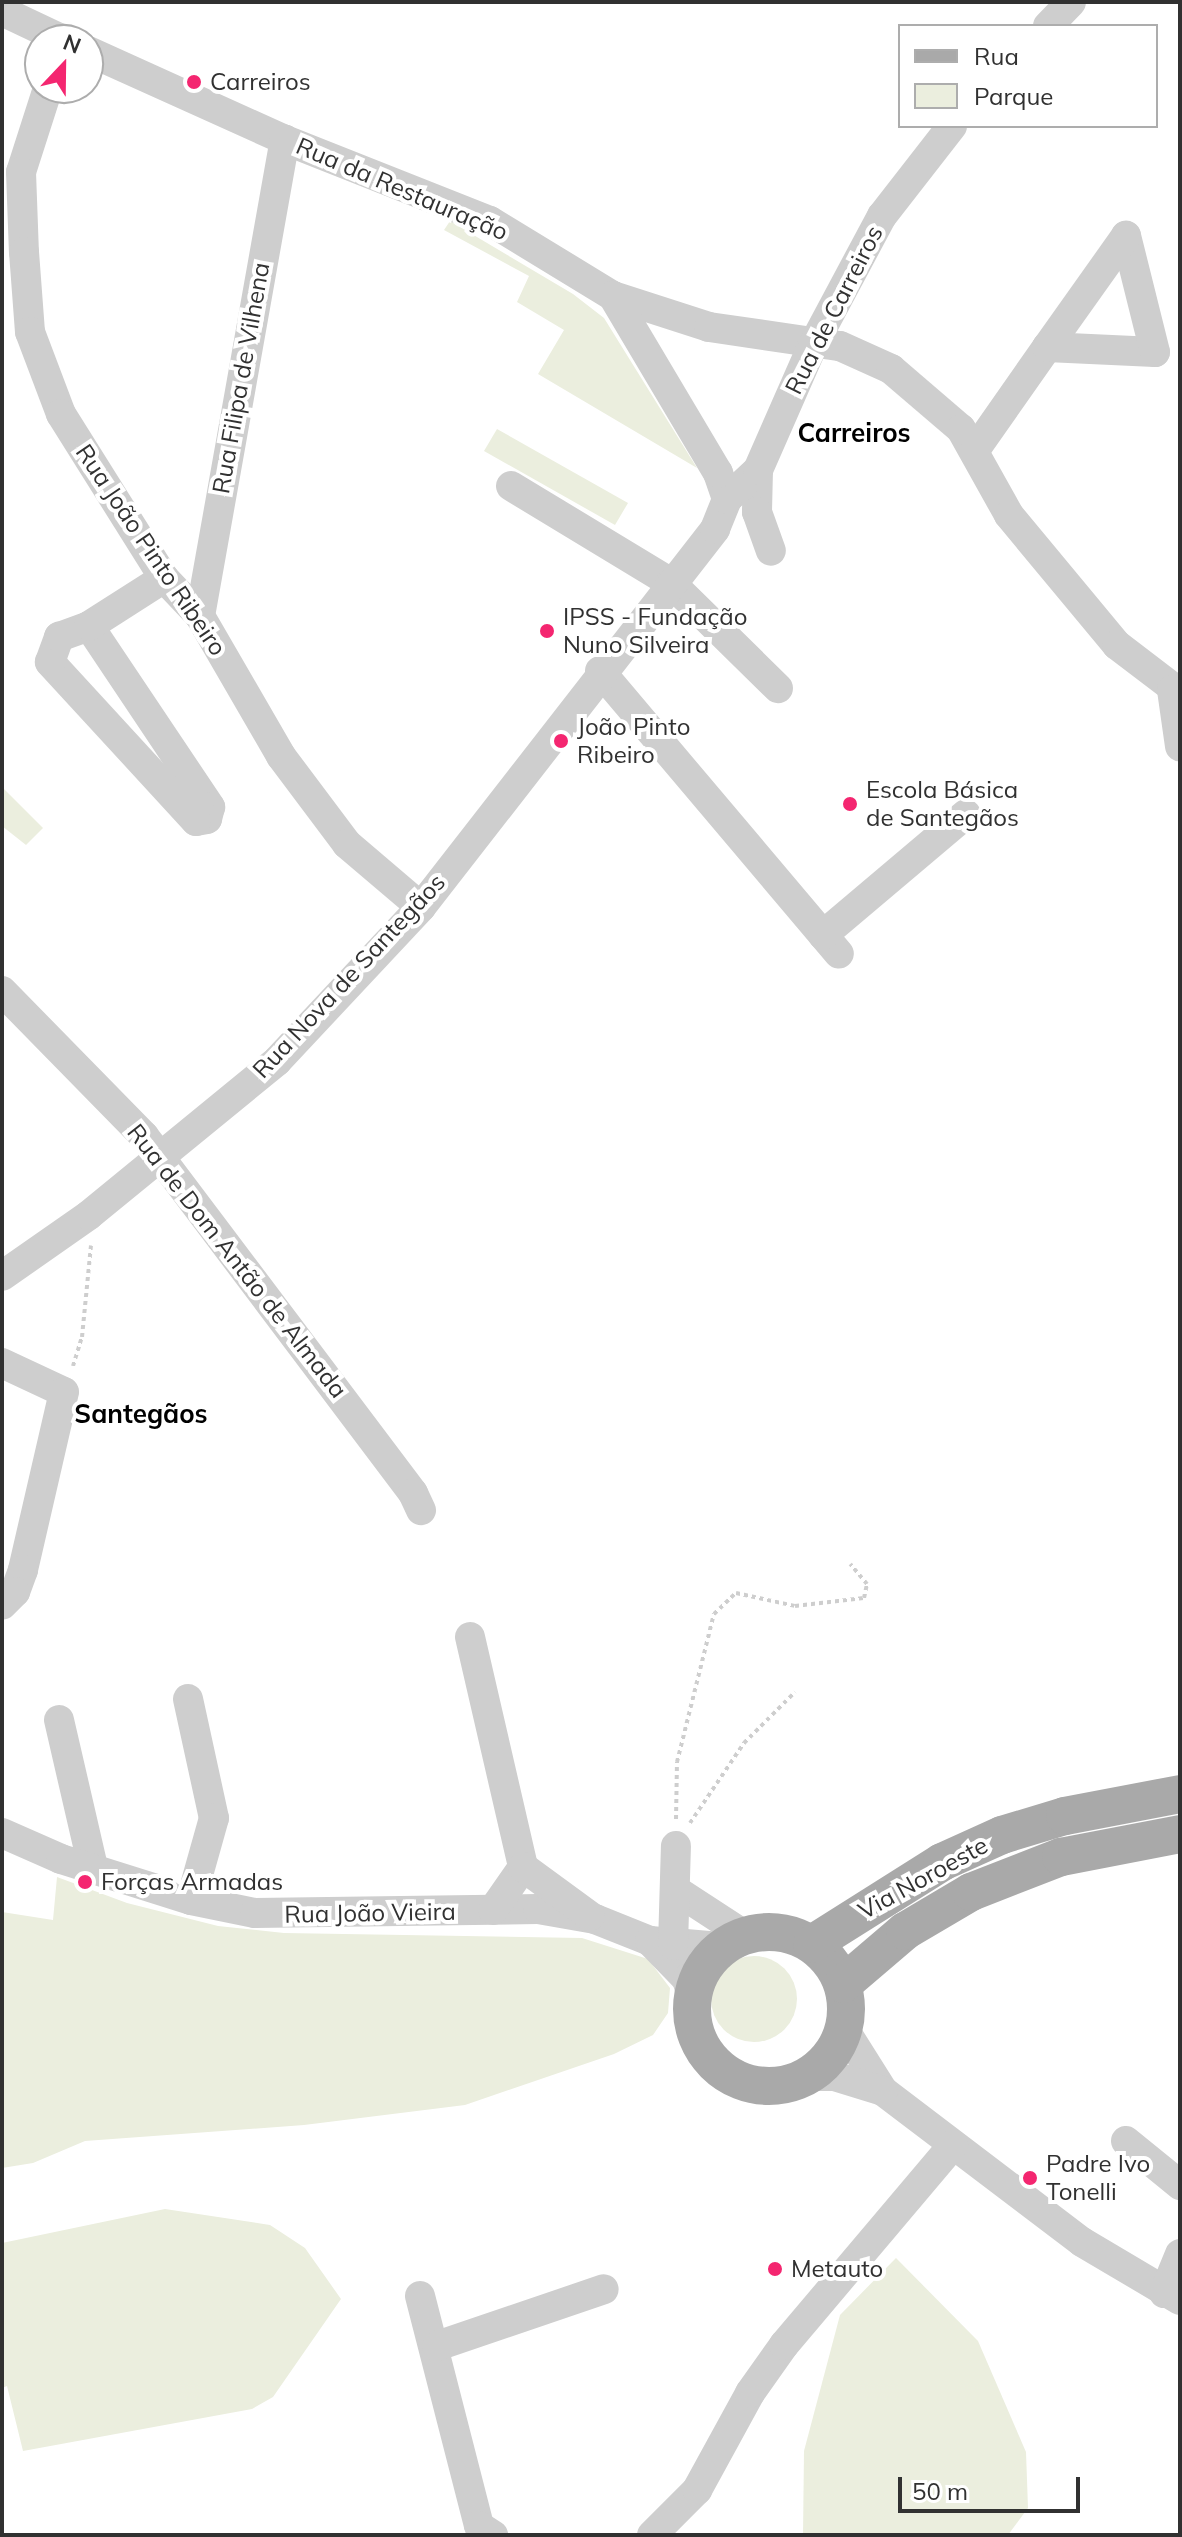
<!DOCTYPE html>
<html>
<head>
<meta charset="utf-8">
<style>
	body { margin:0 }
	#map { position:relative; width:1182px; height:2537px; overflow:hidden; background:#fff; font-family:Mulish,sans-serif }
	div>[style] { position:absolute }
	.green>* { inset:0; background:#ebeede }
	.round { border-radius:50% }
	.path>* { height:4px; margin-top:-2px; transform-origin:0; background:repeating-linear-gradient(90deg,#cecece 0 4px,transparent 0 8px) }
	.minor>* { height:30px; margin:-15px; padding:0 15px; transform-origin:15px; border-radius:15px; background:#cecece }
	.major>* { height:38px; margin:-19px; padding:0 19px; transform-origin:19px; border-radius:19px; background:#a9a9a9 }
	.major>.ring { margin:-19px; padding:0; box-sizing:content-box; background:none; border:38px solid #a9a9a9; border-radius:50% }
	.dots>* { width:22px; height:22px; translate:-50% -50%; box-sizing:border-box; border:4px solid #fff; border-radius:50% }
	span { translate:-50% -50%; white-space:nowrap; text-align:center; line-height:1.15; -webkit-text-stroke:8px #fff; paint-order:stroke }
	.poi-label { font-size:24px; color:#313131 }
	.left { translate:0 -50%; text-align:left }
	.street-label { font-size:24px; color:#313131 }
	.neighbourhood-label { font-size:26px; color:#000; font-weight:700 }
	.frame { position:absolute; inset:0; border:4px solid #313131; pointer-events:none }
	.legend { position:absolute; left:898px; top:24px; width:260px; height:104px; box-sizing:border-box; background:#fff; border:2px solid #adadad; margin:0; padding:10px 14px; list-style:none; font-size:24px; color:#313131 }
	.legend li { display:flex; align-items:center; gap:16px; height:40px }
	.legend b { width:40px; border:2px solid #adadad }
	.north { position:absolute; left:24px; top:24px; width:80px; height:80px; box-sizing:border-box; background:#fff; border:2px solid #adadad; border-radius:50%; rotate:22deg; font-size:22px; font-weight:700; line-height:32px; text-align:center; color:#313131 }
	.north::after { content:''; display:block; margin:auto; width:28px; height:36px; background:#f42670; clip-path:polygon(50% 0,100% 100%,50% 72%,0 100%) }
	.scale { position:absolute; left:898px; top:2477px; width:182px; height:36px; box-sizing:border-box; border:4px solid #313131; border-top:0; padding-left:10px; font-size:24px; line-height:28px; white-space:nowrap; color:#313131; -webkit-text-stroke:6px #fff; paint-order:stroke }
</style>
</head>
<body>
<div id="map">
	<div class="green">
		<div style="clip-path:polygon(450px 221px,573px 294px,604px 318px,697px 468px,538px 374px,564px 330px,517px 302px,529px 276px,444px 230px)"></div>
		<div style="clip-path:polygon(497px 429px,628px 503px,615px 525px,484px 451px)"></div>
		<div style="clip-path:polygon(2px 787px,43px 828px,26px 845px,2px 826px)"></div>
		<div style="clip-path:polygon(57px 1877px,127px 1903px,218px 1926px,284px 1933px,582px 1938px,648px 1959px,670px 1988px,668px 2013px,653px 2035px,614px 2054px,465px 2105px,304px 2125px,85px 2141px,33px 2163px,2px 2168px,2px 1912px,53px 1920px)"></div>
		<div class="round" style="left:711px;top:1956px;width:86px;height:86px"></div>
		<div style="clip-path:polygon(165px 2209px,270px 2225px,305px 2248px,341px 2299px,273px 2397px,252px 2409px,23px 2451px,7px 2386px,2px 2388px,2px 2243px)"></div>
		<div style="clip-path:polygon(896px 2258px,978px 2341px,1026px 2452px,1028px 2508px,1008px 2535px,803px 2535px,804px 2451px,840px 2315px)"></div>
	</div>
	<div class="path">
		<div style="left:73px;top:1366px;width:30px;rotate:-73deg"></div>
		<div style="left:82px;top:1337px;width:92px;rotate:-84.4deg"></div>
		<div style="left:676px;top:1819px;width:57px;rotate:-89deg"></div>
		<div style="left:677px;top:1762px;width:153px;rotate:-76deg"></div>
		<div style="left:714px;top:1614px;width:30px;rotate:-44deg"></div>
		<div style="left:736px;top:1593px;width:60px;rotate:12.4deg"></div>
		<div style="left:795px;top:1606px;width:69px;rotate:-6.6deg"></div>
		<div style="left:864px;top:1598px;width:14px;rotate:-78deg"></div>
		<div style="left:867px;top:1584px;width:26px;rotate:-130deg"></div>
		<div style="left:690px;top:1823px;width:97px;rotate:-56deg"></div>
		<div style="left:744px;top:1743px;width:72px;rotate:-45deg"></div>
	</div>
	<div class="minor">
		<div style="left:2px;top:11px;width:68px;rotate:25.4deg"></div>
		<div style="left:1048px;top:26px;width:33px;rotate:-46deg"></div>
		<div style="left:88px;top:51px;width:216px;rotate:24.3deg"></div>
		<div style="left:285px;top:140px;width:220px;rotate:21.6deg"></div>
		<div style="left:490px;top:221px;width:144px;rotate:31.4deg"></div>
		<div style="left:613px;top:296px;width:101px;rotate:17.9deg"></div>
		<div style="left:709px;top:327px;width:132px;rotate:8.3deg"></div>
		<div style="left:840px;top:346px;width:56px;rotate:24.3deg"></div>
		<div style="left:891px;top:369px;width:92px;rotate:40.6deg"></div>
		<div style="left:961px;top:429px;width:98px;rotate:60.8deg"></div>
		<div style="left:1009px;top:515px;width:169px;rotate:50.3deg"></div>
		<div style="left:1117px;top:645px;width:79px;rotate:37.3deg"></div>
		<div style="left:48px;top:88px;width:88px;rotate:107.8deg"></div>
		<div style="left:21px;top:172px;width:80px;rotate:87.9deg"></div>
		<div style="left:24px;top:252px;width:80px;rotate:85.7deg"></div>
		<div style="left:30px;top:332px;width:88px;rotate:69.3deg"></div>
		<div style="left:61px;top:414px;width:194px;rotate:57.9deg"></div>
		<div style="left:164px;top:578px;width:52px;rotate:46.5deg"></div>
		<div style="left:200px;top:616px;width:162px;rotate:59.9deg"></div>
		<div style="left:281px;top:756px;width:110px;rotate:53.1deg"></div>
		<div style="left:347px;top:844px;width:97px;rotate:40.4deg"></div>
		<div style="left:975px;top:450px;width:126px;rotate:-55deg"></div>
		<div style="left:1047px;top:347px;width:108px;rotate:2.7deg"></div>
		<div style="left:1155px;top:352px;width:120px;rotate:-104deg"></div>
		<div style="left:1126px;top:236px;width:136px;rotate:125.4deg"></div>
		<div style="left:758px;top:470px;width:42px;rotate:91.4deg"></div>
		<div style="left:757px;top:512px;width:41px;rotate:70.3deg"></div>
		<div style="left:511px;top:486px;width:187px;rotate:31.2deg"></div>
		<div style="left:671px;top:583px;width:150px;rotate:44.5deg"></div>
		<div style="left:727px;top:499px;width:42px;rotate:-43.1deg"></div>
		<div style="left:758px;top:470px;width:137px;rotate:-66.3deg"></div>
		<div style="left:813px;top:345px;width:146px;rotate:-61.9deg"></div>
		<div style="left:882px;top:216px;width:114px;rotate:-52.1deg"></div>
		<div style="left:200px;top:616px;width:484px;rotate:-79.9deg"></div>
		<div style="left:89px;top:626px;width:218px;rotate:56.2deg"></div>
		<div style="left:210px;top:807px;width:12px;rotate:104deg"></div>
		<div style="left:207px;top:819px;width:11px;rotate:170deg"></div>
		<div style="left:196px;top:821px;width:216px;rotate:-132.6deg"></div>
		<div style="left:50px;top:662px;width:27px;rotate:-70deg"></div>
		<div style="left:59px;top:637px;width:32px;rotate:-20deg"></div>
		<div style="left:89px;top:626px;width:89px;rotate:-32.6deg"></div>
		<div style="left:600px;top:671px;width:370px;rotate:49.8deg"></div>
		<div style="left:1172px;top:690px;width:57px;rotate:81.9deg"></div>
		<div style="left:823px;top:935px;width:187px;rotate:-40.2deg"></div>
		<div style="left:2px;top:991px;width:203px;rotate:45.6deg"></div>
		<div style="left:144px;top:1136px;width:447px;rotate:53deg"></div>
		<div style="left:413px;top:1493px;width:19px;rotate:65deg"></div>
		<div style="left:2px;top:1276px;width:106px;rotate:-35deg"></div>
		<div style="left:89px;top:1215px;width:243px;rotate:-39.3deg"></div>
		<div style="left:277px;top:1061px;width:211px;rotate:-46.9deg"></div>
		<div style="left:421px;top:907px;width:479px;rotate:-52.1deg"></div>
		<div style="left:715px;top:529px;width:32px;rotate:-68deg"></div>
		<div style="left:727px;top:499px;width:28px;rotate:-109deg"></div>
		<div style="left:718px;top:473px;width:206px;rotate:-120.7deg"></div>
		<div style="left:2px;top:1363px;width:68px;rotate:25.1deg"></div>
		<div style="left:64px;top:1392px;width:183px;rotate:103deg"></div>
		<div style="left:23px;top:1570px;width:23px;rotate:110deg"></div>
		<div style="left:15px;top:1592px;width:18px;rotate:135deg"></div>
		<div style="left:470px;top:1637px;width:236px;rotate:77deg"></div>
		<div style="left:188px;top:1699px;width:122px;rotate:77.7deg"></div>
		<div style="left:214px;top:1818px;width:85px;rotate:105.7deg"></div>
		<div style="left:59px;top:1720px;width:151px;rotate:77deg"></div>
		<div style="left:2px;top:1833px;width:64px;rotate:23.8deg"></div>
		<div style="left:61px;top:1859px;width:136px;rotate:17.5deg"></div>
		<div style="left:191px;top:1900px;width:65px;rotate:11.5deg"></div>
		<div style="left:255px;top:1913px;width:283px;rotate:-0.8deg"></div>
		<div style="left:538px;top:1909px;width:58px;rotate:10deg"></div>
		<div style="left:595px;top:1919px;width:59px;rotate:21.8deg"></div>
		<div style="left:650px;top:1941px;width:71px;rotate:4.8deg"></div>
		<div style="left:677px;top:1891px;width:82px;rotate:33.1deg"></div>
		<div style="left:493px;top:1910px;width:52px;rotate:-55.1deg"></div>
		<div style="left:523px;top:1867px;width:83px;rotate:36.2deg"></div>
		<div style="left:650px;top:1941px;width:53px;rotate:45.8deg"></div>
		<div style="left:687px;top:1979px;width:19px;rotate:74deg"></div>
		<div style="left:673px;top:1945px;width:99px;rotate:-88.3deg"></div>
		<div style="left:844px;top:2029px;width:73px;rotate:57.8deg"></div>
		<div style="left:883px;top:2091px;width:250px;rotate:37.2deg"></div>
		<div style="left:1082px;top:2242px;width:114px;rotate:30.6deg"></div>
		<div style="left:809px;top:2076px;width:25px"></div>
		<div style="left:834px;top:2076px;width:51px;rotate:17deg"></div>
		<div style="left:1126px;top:2141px;width:70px;rotate:39.2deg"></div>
		<div style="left:1164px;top:2293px;width:42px;rotate:-67.7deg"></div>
		<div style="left:420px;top:2296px;width:237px;rotate:75.6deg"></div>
		<div style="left:479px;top:2526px;width:17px;rotate:33deg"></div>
		<div style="left:437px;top:2346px;width:176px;rotate:-18.8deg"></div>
		<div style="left:652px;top:2535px;width:64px;rotate:-45deg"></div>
		<div style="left:697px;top:2490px;width:111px;rotate:-61.3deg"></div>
		<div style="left:750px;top:2393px;width:59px;rotate:-54.7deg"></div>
		<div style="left:784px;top:2345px;width:262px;rotate:-49.8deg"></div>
	</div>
	<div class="major">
		<div class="ring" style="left:692px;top:1932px;width:116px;height:116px"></div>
		<div style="left:812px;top:1944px;width:154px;rotate:-32.2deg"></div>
		<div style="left:942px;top:1862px;width:66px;rotate:-24.2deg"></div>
		<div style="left:1002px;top:1835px;width:66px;rotate:-16.8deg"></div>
		<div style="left:1065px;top:1816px;width:117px;rotate:-10.8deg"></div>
		<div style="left:843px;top:1984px;width:82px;rotate:-40.5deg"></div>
		<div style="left:905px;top:1931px;width:77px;rotate:-30.6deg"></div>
		<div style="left:971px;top:1892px;width:97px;rotate:-21.3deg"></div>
		<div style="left:1061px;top:1857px;width:121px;rotate:-10.9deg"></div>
	</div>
	<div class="dots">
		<div style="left:194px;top:82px;background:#f42670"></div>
		<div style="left:547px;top:631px;background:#f42670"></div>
		<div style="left:561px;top:741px;background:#f42670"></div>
		<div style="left:850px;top:804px;background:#f42670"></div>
		<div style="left:85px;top:1882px;background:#f42670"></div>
		<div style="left:1030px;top:2178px;background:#f42670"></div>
		<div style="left:775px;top:2269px;background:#f42670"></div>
	</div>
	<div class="poi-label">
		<span class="left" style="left:210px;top:82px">Carreiros</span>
		<span class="left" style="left:563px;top:631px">IPSS - Fundação<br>Nuno Silveira</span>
		<span class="left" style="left:577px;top:741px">João Pinto<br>Ribeiro</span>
		<span class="left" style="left:866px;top:804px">Escola Básica<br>de Santegãos</span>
		<span class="left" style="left:101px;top:1882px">Forças Armadas</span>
		<span class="left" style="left:1046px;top:2178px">Padre Ivo<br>Tonelli</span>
		<span class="left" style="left:791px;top:2269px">Metauto</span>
	</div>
	<div class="street-label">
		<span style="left:402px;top:189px;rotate:23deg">Rua da Restauração</span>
		<span style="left:834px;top:310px;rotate:-63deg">Rua de Carreiros</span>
		<span style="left:241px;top:378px;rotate:-80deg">Rua Filipa de Vilhena</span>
		<span style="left:151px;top:550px;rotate:56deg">Rua João Pinto Ribeiro</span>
		<span style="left:349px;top:976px;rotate:-47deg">Rua Nova de Santegãos</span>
		<span style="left:237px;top:1261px;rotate:52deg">Rua de Dom Antão de Almada</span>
		<span style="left:923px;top:1878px;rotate:-29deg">Via Noroeste</span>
		<span style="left:370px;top:1913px;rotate:-1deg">Rua João Vieira</span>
	</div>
	<div class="neighbourhood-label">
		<span style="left:854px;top:433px">Carreiros</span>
		<span style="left:141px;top:1414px">Santegãos</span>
	</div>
	<div class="frame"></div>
	<ul class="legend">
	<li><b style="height:10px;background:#a9a9a9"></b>Rua</li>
	<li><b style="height:22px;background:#ebeede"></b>Parque</li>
	</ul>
	<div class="north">N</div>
	<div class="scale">50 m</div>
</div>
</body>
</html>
